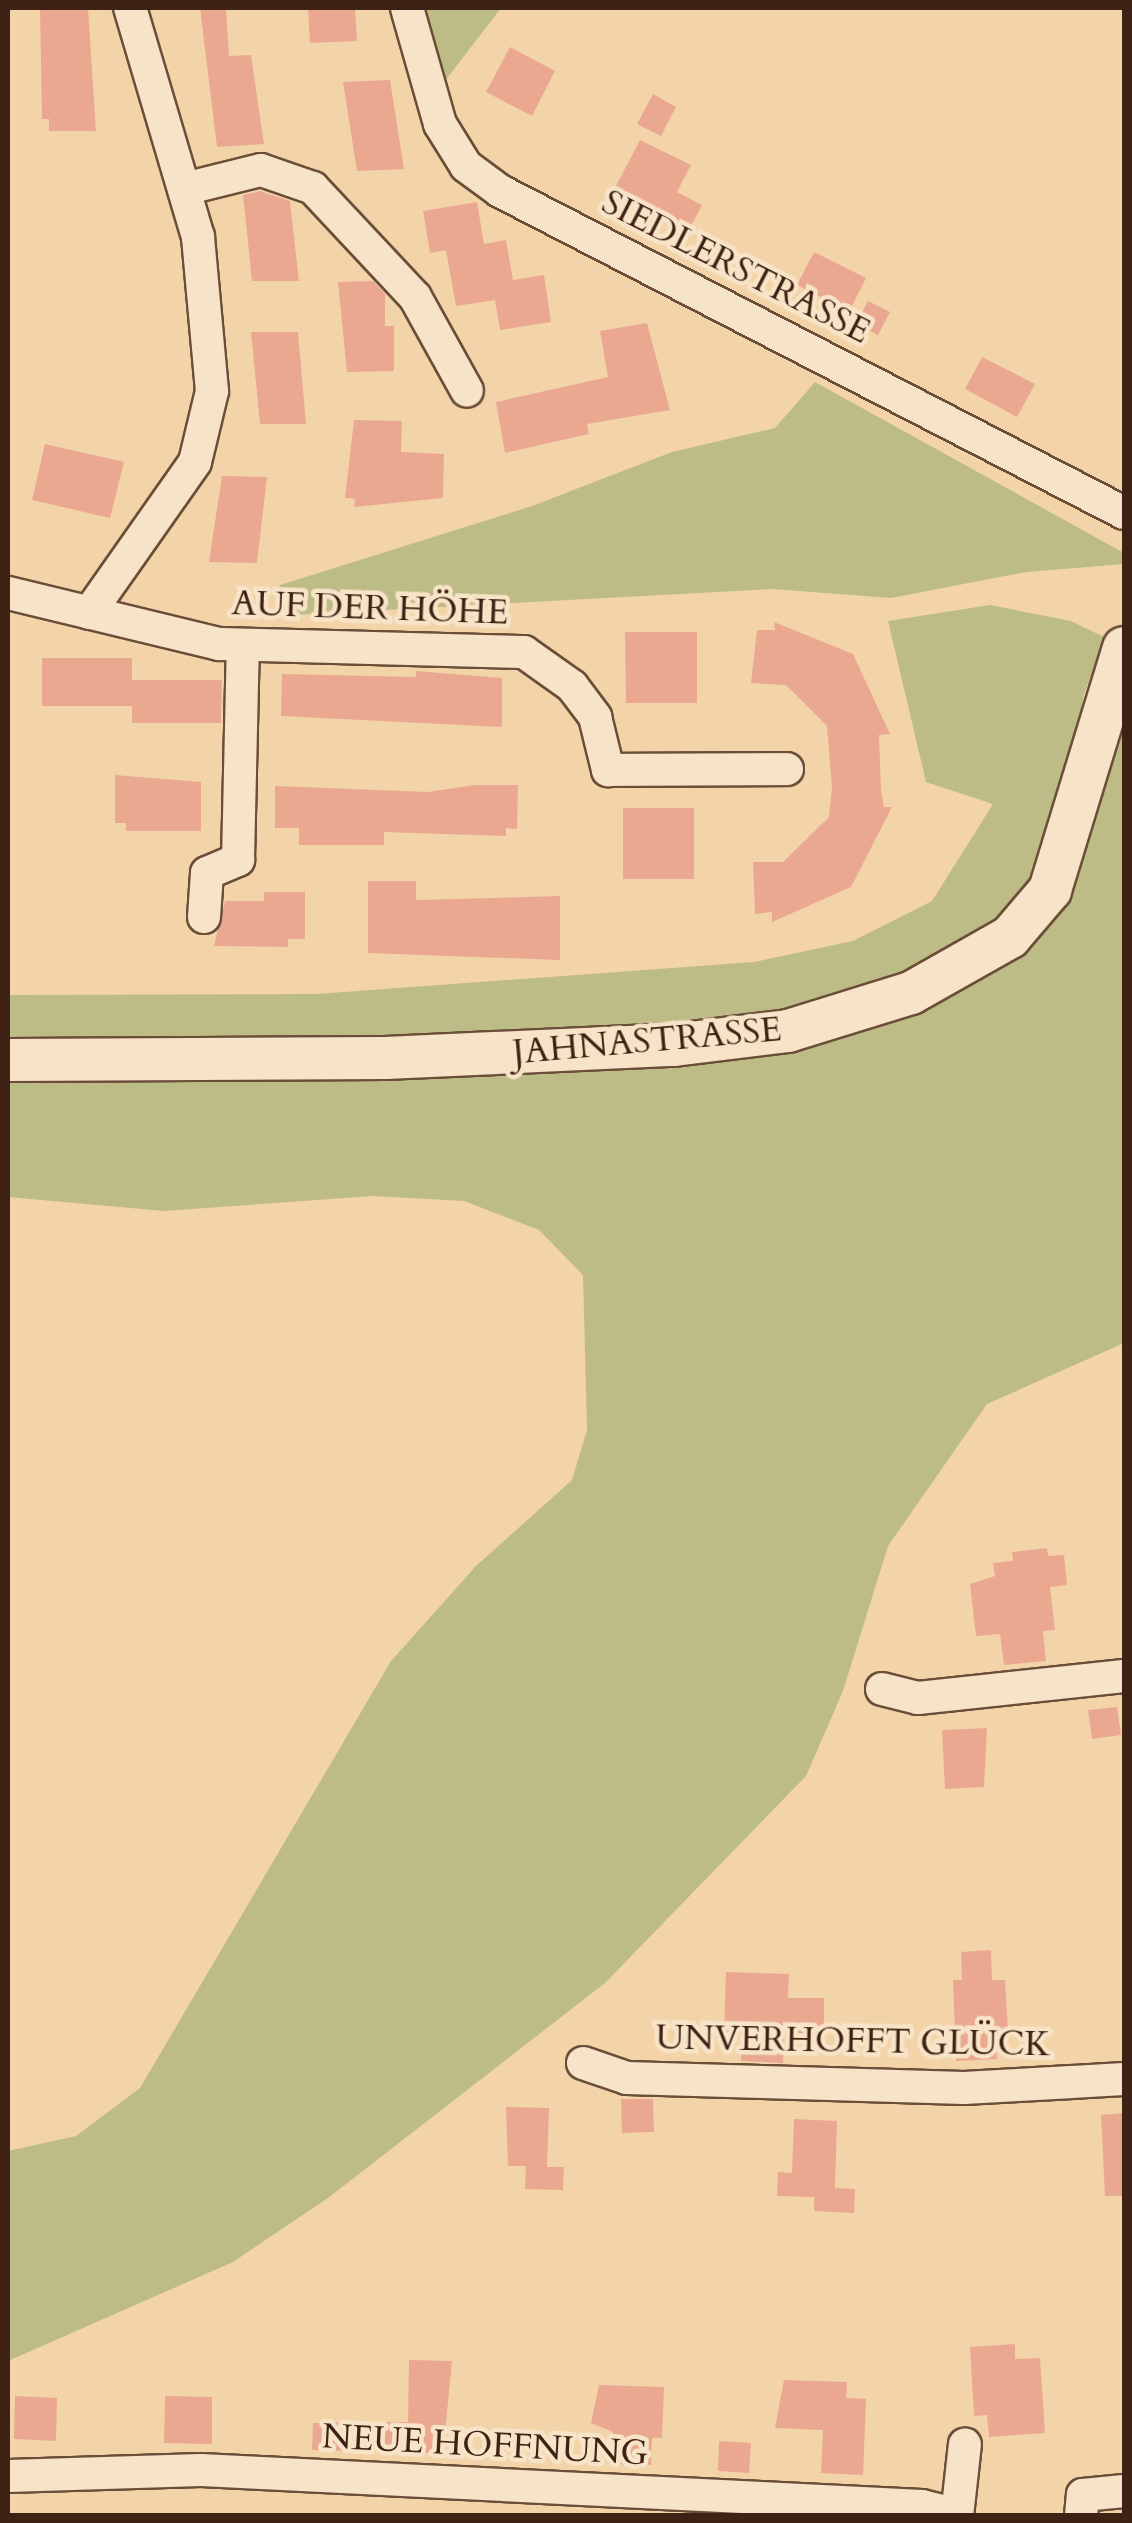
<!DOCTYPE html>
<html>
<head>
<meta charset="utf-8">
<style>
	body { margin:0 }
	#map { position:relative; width:1132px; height:2523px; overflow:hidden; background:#f3d4a9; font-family:Cardo,serif }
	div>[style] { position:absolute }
	.green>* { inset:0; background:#bdbc87 }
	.building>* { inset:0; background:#eaa891 }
	.roads { filter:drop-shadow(2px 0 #6b4e38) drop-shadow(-2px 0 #6b4e38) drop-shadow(0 2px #6b4e38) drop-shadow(0 -2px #6b4e38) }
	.minor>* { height:32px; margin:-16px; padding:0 16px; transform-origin:16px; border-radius:16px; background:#f7e3c7 }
	.tertiary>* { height:42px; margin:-21px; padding:0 21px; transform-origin:21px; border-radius:21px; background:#f7e3c7 }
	span { translate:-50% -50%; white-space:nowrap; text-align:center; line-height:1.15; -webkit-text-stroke:9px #f7e3c7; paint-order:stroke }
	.street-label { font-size:35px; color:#3e2213 }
	.frame { position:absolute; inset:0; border:10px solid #3e2213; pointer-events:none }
</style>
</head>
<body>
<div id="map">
	<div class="green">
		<div style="clip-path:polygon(422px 8px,501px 8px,445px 81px)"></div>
		<div style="clip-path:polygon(815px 382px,1124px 553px,1124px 564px,1026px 572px,891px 598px,772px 589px,274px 616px,280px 585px,532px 506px,672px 452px,775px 428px)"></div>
		<div style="clip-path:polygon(990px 605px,1071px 621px,1106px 638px,1084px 694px,1063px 813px,1025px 896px,994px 930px,906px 979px,738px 1025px,568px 1036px,8px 1045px,8px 995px,317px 994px,754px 962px,853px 941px,932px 901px,993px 804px,926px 782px,888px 621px)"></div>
		<div style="clip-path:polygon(1124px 680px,1124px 1343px,987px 1404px,888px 1546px,843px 1691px,806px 1776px,605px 1983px,328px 2198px,233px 2262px,8px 2361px,8px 2151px,76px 2136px,140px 2088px,391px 1661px,476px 1566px,572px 1480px,587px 1430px,583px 1275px,539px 1230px,464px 1201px,373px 1196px,164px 1211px,8px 1197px,8px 1076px,802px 1046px,854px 1034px,955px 993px,1024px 949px)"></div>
	</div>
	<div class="building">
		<div style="clip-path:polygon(40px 8px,88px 8px,96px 131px,49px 131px,49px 119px,42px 119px)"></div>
		<div style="clip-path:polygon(200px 8px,226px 8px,229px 56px,251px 55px,264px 144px,217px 147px)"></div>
		<div style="clip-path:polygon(308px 8px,355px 8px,357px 41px,310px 43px)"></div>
		<div style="clip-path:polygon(510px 47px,555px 71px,532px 116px,486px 92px)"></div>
		<div style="clip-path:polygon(390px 80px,404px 169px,357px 171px,343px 82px)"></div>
		<div style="clip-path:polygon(653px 94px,676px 107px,661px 136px,637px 124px)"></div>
		<div style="clip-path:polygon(640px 140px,691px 165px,677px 192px,702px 205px,690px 228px,614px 190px)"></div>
		<div style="clip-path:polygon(260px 191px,290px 201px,299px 281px,252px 281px,243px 195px)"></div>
		<div style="clip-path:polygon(477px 202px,484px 244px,506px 240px,513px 280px,544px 275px,551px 322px,500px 330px,495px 300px,456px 306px,446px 250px,430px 253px,423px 211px)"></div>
		<div style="clip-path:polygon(814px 252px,866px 278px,849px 312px,797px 285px)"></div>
		<div style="clip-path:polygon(373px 281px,385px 294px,385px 326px,394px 326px,394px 371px,347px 372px,338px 282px)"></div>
		<div style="clip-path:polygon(868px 301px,890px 312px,878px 335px,856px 324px)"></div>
		<div style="clip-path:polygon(647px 323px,670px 410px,587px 424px,589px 434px,505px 453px,496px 402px,608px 377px,600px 331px)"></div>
		<div style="clip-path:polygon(251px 332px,298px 332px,306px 424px,260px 424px)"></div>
		<div style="clip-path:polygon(982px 357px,1035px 384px,1017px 417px,965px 389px)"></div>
		<div style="clip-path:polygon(354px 420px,402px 421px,401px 452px,444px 454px,443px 498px,354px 507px,355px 499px,345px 498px)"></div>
		<div style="clip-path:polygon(45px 444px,124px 462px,110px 518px,32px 500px)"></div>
		<div style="clip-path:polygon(222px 476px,267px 477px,257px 563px,209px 562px)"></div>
		<div style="clip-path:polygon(774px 622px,853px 654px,890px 734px,879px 735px,881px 789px,884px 807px,892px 807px,851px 887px,772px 922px,772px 912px,755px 914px,753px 862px,783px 862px,829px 817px,832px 787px,827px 726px,786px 685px,751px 683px,757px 630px,775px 630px)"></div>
		<div style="clip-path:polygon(625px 632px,697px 632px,697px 703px,626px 703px)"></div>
		<div style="clip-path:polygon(42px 658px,132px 658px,132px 680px,222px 680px,221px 723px,132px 723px,132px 706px,42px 706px)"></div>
		<div style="clip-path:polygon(416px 671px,502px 678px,502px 727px,281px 716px,282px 674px,416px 677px)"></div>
		<div style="clip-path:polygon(115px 775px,201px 782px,201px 831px,126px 831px,126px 823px,115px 823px)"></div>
		<div style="clip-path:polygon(475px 785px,518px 785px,517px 829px,506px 828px,506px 836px,384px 832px,384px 845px,299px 845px,299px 828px,275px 828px,275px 786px,428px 792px)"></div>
		<div style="clip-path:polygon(623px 808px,694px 808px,694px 879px,623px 879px)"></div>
		<div style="clip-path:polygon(368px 881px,416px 881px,416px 900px,560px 896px,560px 960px,368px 953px)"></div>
		<div style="clip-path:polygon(264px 892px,305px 892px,305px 939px,288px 939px,288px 947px,214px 946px,225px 901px,264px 901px)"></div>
		<div style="clip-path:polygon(1047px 1548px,1048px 1556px,1064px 1555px,1067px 1585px,1050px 1587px,1055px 1630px,1043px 1631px,1046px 1661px,1004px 1665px,1000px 1634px,976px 1636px,970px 1584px,995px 1576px,993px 1563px,1013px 1561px,1012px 1552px)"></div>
		<div style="clip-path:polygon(1117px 1707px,1121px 1735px,1092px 1739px,1088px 1710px)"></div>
		<div style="clip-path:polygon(987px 1728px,984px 1787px,945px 1789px,942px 1730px)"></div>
		<div style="clip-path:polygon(991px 1950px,992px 1980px,1005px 1980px,1008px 2030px,995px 2031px,997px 2059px,956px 2061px,953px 1980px,962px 1980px,961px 1952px)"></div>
		<div style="clip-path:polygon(726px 1972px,789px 1974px,788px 1998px,824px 1998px,824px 2035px,784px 2035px,783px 2063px,741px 2061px,741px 2034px,724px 2034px)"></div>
		<div style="clip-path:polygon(621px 2099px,653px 2099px,654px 2132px,622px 2133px)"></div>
		<div style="clip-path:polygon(506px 2107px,549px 2108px,547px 2167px,564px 2167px,563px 2190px,525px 2189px,526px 2166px,508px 2166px)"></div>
		<div style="clip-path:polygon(1124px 2113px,1124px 2196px,1105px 2196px,1101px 2115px)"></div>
		<div style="clip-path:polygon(794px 2119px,837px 2121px,835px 2188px,855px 2189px,854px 2213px,814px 2211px,814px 2197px,777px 2196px,778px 2172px,792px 2173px)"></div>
		<div style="clip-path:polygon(1015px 2344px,1015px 2359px,1040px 2358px,1045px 2433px,989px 2437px,987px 2415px,974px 2416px,970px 2347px)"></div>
		<div style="clip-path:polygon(409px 2360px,452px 2361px,443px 2453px,312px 2450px,313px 2423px,408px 2422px)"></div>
		<div style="clip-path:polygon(784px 2380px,847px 2382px,846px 2398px,866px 2399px,863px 2475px,821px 2473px,823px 2430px,775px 2428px)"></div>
		<div style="clip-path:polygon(599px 2385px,664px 2387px,662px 2438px,652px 2438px,651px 2465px,611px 2464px,613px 2432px,591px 2423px)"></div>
		<div style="clip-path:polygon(15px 2396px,57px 2398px,56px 2441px,14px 2439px)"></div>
		<div style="clip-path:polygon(165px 2396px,212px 2397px,212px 2444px,164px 2443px)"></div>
		<div style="clip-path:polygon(719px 2441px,751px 2443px,749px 2473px,718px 2471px)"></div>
	</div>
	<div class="roads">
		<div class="minor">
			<div style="left:407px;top:8px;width:121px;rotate:74.1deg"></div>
			<div style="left:440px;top:124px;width:49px;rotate:58.2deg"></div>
			<div style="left:466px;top:166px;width:42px;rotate:36.3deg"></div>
			<div style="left:500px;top:191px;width:702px;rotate:27.29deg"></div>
			<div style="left:184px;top:189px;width:79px;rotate:-13.9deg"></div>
			<div style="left:261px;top:170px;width:55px;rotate:19.1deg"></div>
			<div style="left:313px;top:188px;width:149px;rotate:46.9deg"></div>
			<div style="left:415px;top:297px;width:107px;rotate:61deg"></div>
			<div style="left:8px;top:593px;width:217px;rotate:13.6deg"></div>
			<div style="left:219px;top:644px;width:305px;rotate:1.5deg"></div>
			<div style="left:524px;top:652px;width:59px;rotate:35.3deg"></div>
			<div style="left:572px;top:686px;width:39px;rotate:53deg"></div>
			<div style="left:595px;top:717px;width:55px;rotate:76.2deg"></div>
			<div style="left:608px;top:770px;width:179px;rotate:-0.3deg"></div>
			<div style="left:89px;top:613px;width:184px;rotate:-54.9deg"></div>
			<div style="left:195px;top:462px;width:73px;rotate:-76.5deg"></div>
			<div style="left:212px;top:391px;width:155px;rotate:-95.2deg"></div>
			<div style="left:198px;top:237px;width:239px;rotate:-106.5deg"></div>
			<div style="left:204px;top:917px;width:44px;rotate:-86.1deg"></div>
			<div style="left:207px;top:873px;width:34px;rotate:-23deg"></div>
			<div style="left:238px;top:860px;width:215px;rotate:-88.7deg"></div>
			<div style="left:882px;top:1689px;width:37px;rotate:14deg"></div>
			<div style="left:918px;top:1698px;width:207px;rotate:-6.1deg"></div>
			<div style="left:583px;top:2063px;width:46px;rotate:18.8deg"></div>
			<div style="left:627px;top:2078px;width:337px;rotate:1.7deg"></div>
			<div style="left:964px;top:2088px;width:160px;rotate:-3.2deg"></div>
			<div style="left:8px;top:2476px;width:193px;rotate:-1.8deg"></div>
			<div style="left:201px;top:2470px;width:722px;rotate:2.86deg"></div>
			<div style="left:922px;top:2506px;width:36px;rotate:14deg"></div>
			<div style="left:957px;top:2516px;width:72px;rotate:-83.7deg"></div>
			<div style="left:1081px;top:2516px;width:21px;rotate:-85deg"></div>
			<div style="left:1083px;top:2495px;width:41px;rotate:-5.6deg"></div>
		</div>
		<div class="tertiary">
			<div style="left:8px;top:1060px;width:377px;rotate:-0.3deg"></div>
			<div style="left:385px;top:1058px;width:289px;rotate:-2.6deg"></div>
			<div style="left:674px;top:1045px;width:115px;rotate:-7deg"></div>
			<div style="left:788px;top:1031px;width:129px;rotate:-17.2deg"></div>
			<div style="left:911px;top:993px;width:114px;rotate:-29.5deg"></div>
			<div style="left:1010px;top:937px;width:62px;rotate:-49.6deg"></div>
			<div style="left:1050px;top:890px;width:253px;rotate:-73deg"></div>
		</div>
	</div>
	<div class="street-label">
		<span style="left:736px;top:267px;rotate:27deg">SIEDLERSTRASSE</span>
		<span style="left:370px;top:608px;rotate:2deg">AUF DER HÖHE</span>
		<span style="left:647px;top:1041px;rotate:-5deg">JAHNASTRASSE</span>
		<span style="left:853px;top:2041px;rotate:1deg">UNVERHOFFT GLÜCK</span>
		<span style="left:485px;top:2445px;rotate:3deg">NEUE HOFFNUNG</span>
	</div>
	<div class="frame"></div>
</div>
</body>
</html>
